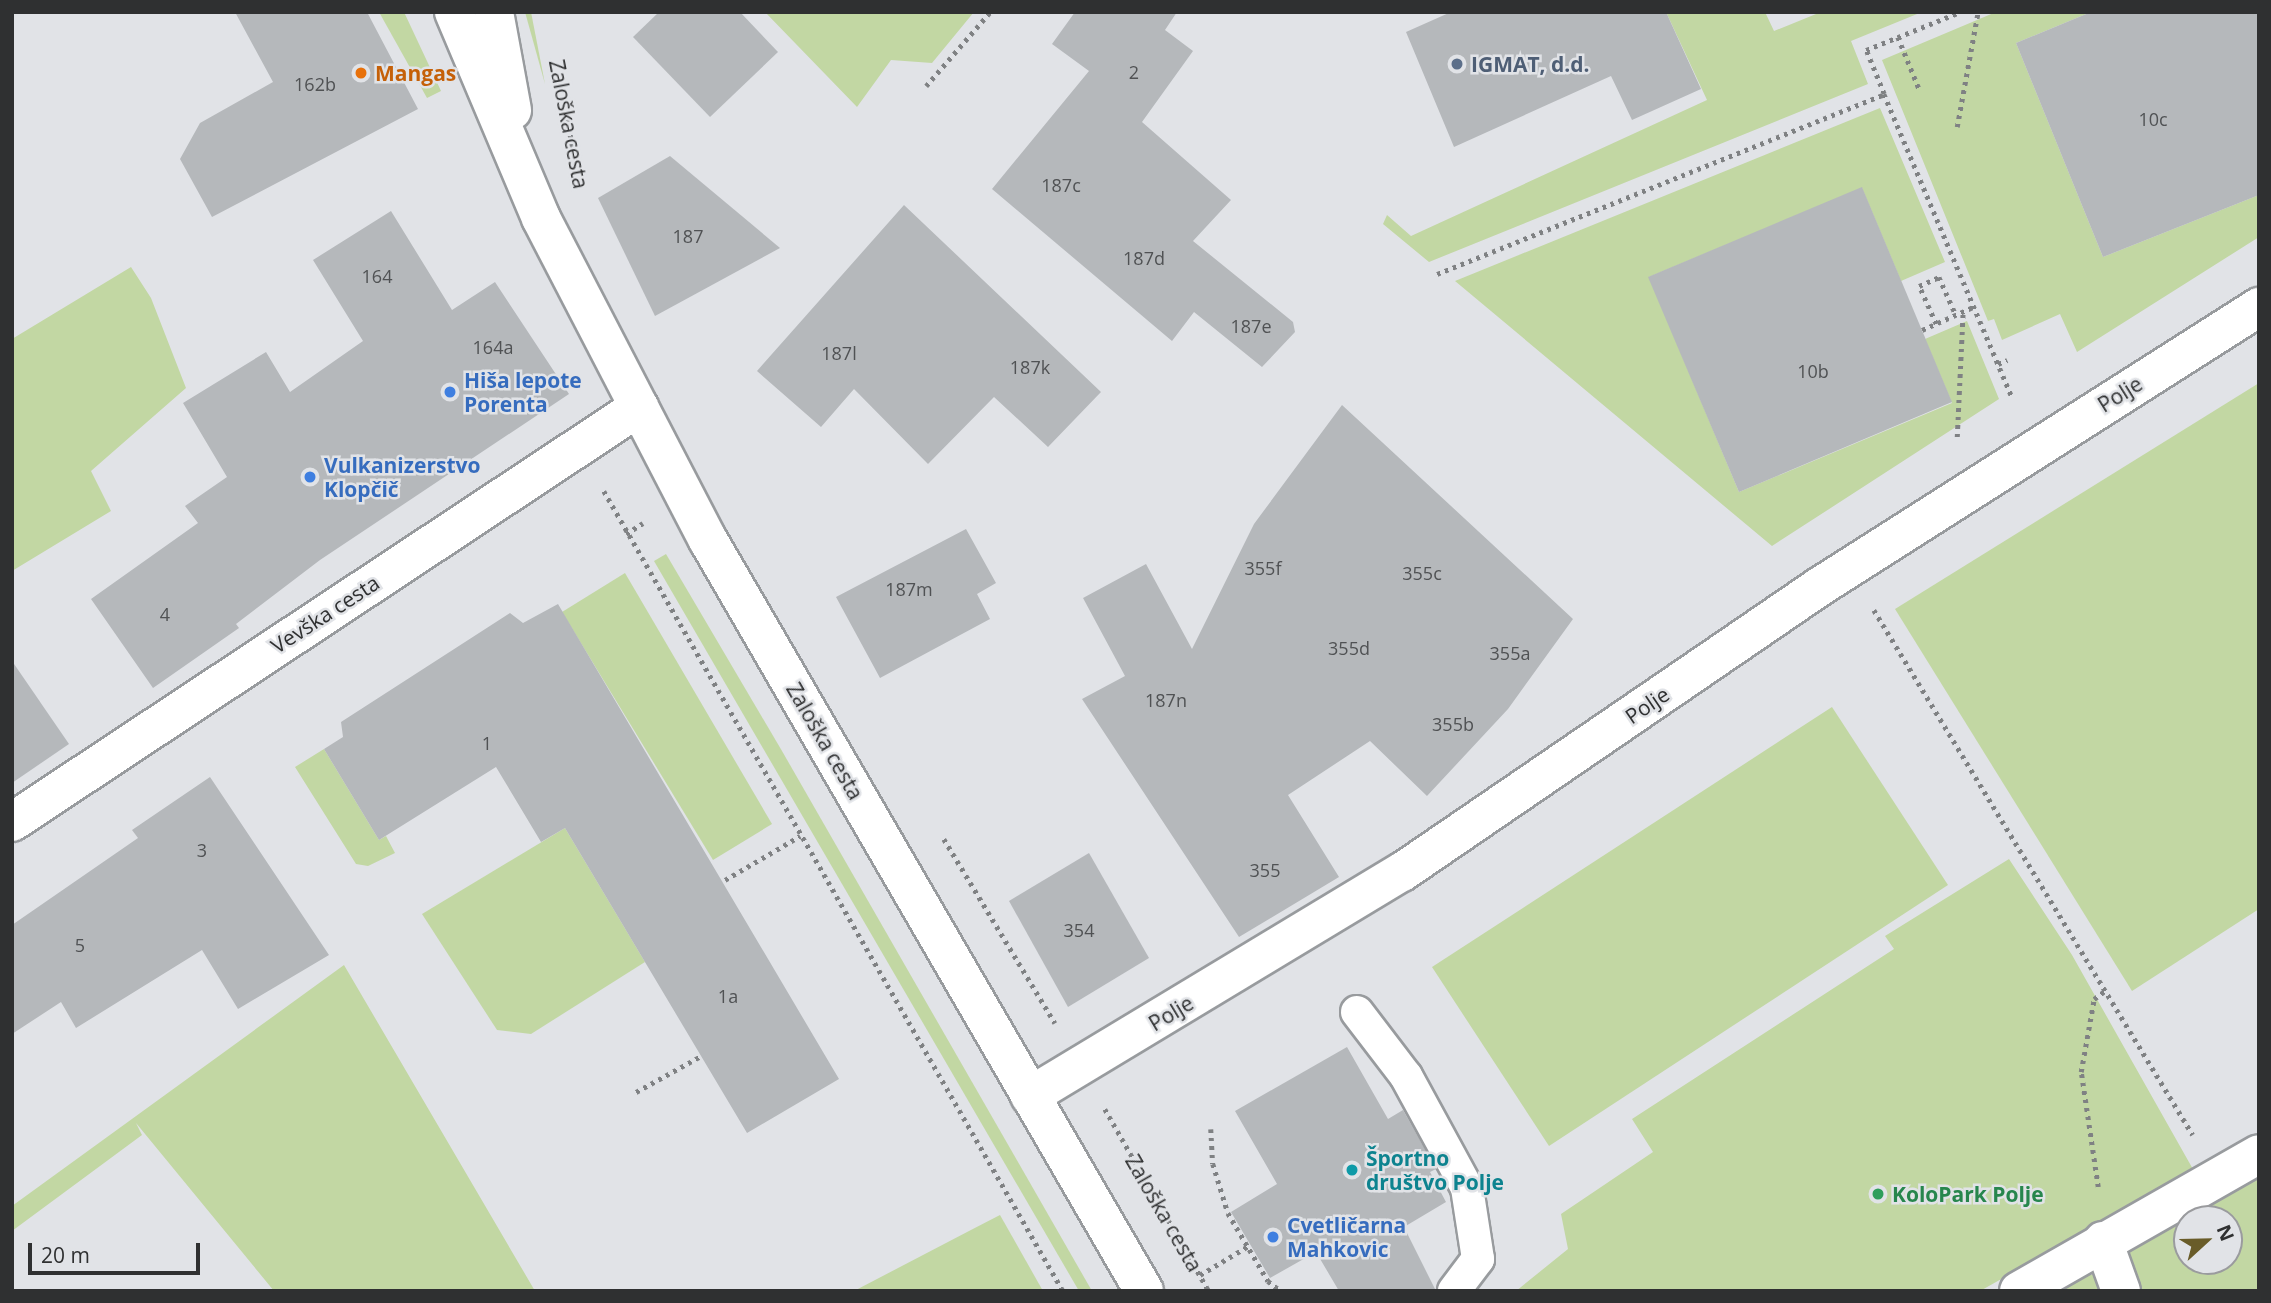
<!DOCTYPE html>
<html>
<head>
<meta charset="utf-8">
<style>
	body { margin:0 }
	#map { position:relative; width:2271px; height:1303px; overflow:hidden; background:#e1e3e7; font-family:"Open Sans",sans-serif }
	div>[style] { position:absolute }
	.green>* { inset:0; background:#c2d7a3 }
	.building>* { inset:0; background:#b5b8bb }
	.path>* { height:4.5px; margin-top:-2.25px; transform-origin:0; background:repeating-linear-gradient(90deg,#7f8183 0 3.5px,transparent 0 8.5px) }
	.roads { filter:drop-shadow(2px 0 #989b9e) drop-shadow(-2px 0 #989b9e) drop-shadow(0 2px #989b9e) drop-shadow(0 -2px #989b9e) }
	.service>* { height:32px; margin:-16px; padding:0 16px; transform-origin:16px; border-radius:16px; background:#fff }
	.minor>* { height:38px; margin:-19px; padding:0 19px; transform-origin:19px; border-radius:19px; background:#fff }
	.secondary>* { height:38px; margin:-19px; padding:0 19px; transform-origin:19px; border-radius:19px; background:#fff }
	.dots>* { width:19px; height:19px; translate:-50% -50%; box-sizing:border-box; border:4px solid #e1e3e7; border-radius:50% }
	span { translate:-50% -50%; white-space:nowrap; text-align:center; line-height:1.15; -webkit-text-stroke:5px #e1e3e7; paint-order:stroke }
	.number-label { font-size:18px; color:#505254 }
	.number-label span { -webkit-text-stroke-width:0 }
	.service-label { font-size:21px; color:#4e5e75; font-weight:700 }
	.left { translate:0 -50%; text-align:left }
	.food-label { font-size:21px; color:#c56008; font-weight:700 }
	.street-label { font-size:21px; color:#2f3031 }
	.shop-label { font-size:21px; color:#366cbe; font-weight:700 }
	.culture-label { font-size:21px; color:#0d838f; font-weight:700 }
	.leisure-label { font-size:21px; color:#27864d; font-weight:700 }
	.frame { position:absolute; inset:0; border:14px solid #2f3031; pointer-events:none }
	.north { position:absolute; left:2173px; top:1205px; width:70px; height:70px; box-sizing:border-box; background:#e1e3e7; border:2px solid #9a9b9e; border-radius:50%; rotate:68deg; font-size:19px; font-weight:700; line-height:28px; text-align:center; color:#2f3031 }
	.north::after { content:''; display:block; margin:auto; width:24px; height:32px; background:#695c29; clip-path:polygon(50% 0,100% 100%,50% 72%,0 100%) }
	.scale { position:absolute; left:28px; top:1243px; width:172px; height:32px; box-sizing:border-box; border:4px solid #2f3031; border-top:0; padding-left:9px; font-size:21px; line-height:24px; white-space:nowrap; color:#2f3031; -webkit-text-stroke:5px #e1e3e7; paint-order:stroke }
</style>
</head>
<body>
<div id="map">
	<div class="green">
		<div style="clip-path:polygon(379px 12px,404px 12px,441px 91px,427px 98px)"></div>
		<div style="clip-path:polygon(525px 12px,531px 12px,545px 84px)"></div>
		<div style="clip-path:polygon(765px 12px,974px 12px,932px 63px,891px 60px,857px 107px)"></div>
		<div style="clip-path:polygon(1666px 12px,1765px 12px,1774px 31px,1821px 12px,1922px 12px,1851px 41px,1868px 84px,1429px 262px,1383px 224px,1387px 215px,1411px 236px,1707px 100px)"></div>
		<div style="clip-path:polygon(1996px 12px,2091px 12px,2016px 43px,2103px 257px,2259px 195px,2259px 237px,2077px 352px,2060px 314px,2002px 340px,1994px 319px,1988px 321px,1882px 60px)"></div>
		<div style="clip-path:polygon(1880px 108px,1945px 262px,1901px 281px,1862px 188px,1649px 277px,1739px 492px,1952px 403px,1925px 339px,1967px 321px,1999px 399px,1772px 546px,1455px 281px)"></div>
		<div style="clip-path:polygon(131px 267px,151px 298px,186px 388px,91px 471px,111px 511px,12px 571px,12px 339px)"></div>
		<div style="clip-path:polygon(2259px 383px,2259px 909px,2132px 991px,1895px 609px)"></div>
		<div style="clip-path:polygon(666px 554px,782px 751px,1092px 1291px,1079px 1291px,654px 561px)"></div>
		<div style="clip-path:polygon(625px 573px,772px 824px,713px 860px,562px 612px)"></div>
		<div style="clip-path:polygon(1832px 707px,1948px 885px,1549px 1146px,1432px 967px)"></div>
		<div style="clip-path:polygon(324px 749px,379px 840px,386px 836px,395px 853px,368px 866px,356px 864px,295px 767px)"></div>
		<div style="clip-path:polygon(565px 828px,645px 962px,531px 1034px,497px 1030px,422px 914px)"></div>
		<div style="clip-path:polygon(2009px 859px,2072px 955px,2194px 1171px,1980px 1291px,1516px 1291px,1568px 1249px,1561px 1214px,1653px 1152px,1632px 1119px,1894px 949px,1885px 936px)"></div>
		<div style="clip-path:polygon(344px 965px,535px 1291px,274px 1291px,136px 1123px,142px 1135px,12px 1231px,12px 1206px)"></div>
		<div style="clip-path:polygon(evenodd,2259px 1176px,2259px 1291px,2139px 1291px,2119px 1245px,2259px 1176px,2187px 1219px,2229px 1219px,2229px 1261px,2187px 1261px,2187px 1219px)"></div>
		<div style="clip-path:polygon(1000px 1215px,1043px 1291px,854px 1291px,969px 1231px)"></div>
		<div style="clip-path:polygon(2073px 1274px,2097px 1275px,2103px 1291px,2045px 1291px)"></div>
	</div>
	<div class="building">
		<div style="clip-path:polygon(235px 12px,367px 12px,418px 109px,212px 217px,180px 159px,200px 123px,273px 82px)"></div>
		<div style="clip-path:polygon(659px 12px,740px 12px,778px 52px,710px 117px,633px 37px)"></div>
		<div style="clip-path:polygon(1075px 12px,1177px 12px,1165px 30px,1193px 51px,1142px 122px,1231px 200px,1193px 241px,1293px 322px,1295px 332px,1262px 367px,1194px 312px,1172px 341px,992px 189px,1089px 71px,1052px 44px)"></div>
		<div style="clip-path:polygon(1451px 12px,1666px 12px,1701px 89px,1632px 120px,1611px 76px,1454px 147px,1406px 32px)"></div>
		<div style="clip-path:polygon(2091px 12px,2259px 12px,2259px 195px,2103px 257px,2016px 43px)"></div>
		<div style="clip-path:polygon(670px 156px,780px 248px,655px 316px,598px 198px)"></div>
		<div style="clip-path:polygon(1862px 187px,1952px 402px,1739px 492px,1648px 277px)"></div>
		<div style="clip-path:polygon(904px 205px,1101px 392px,1048px 447px,994px 397px,928px 464px,854px 389px,821px 427px,757px 371px)"></div>
		<div style="clip-path:polygon(391px 211px,452px 310px,495px 282px,569px 394px,320px 560px,236px 624px,239px 628px,153px 688px,91px 599px,198px 523px,185px 506px,227px 477px,183px 403px,266px 352px,290px 392px,363px 341px,313px 260px)"></div>
		<div style="clip-path:polygon(1342px 405px,1573px 619px,1508px 709px,1427px 796px,1370px 741px,1288px 795px,1339px 877px,1239px 937px,1082px 699px,1125px 676px,1083px 598px,1146px 564px,1192px 649px,1254px 524px)"></div>
		<div style="clip-path:polygon(966px 529px,996px 583px,977px 594px,990px 619px,880px 678px,836px 597px)"></div>
		<div style="clip-path:polygon(558px 604px,839px 1079px,747px 1133px,565px 828px,541px 842px,496px 767px,379px 840px,324px 749px,343px 737px,341px 722px,510px 613px,523px 623px)"></div>
		<div style="clip-path:polygon(12px 661px,69px 744px,12px 783px)"></div>
		<div style="clip-path:polygon(210px 777px,329px 955px,238px 1009px,202px 950px,76px 1028px,61px 1002px,12px 1034px,12px 925px,138px 838px,132px 830px)"></div>
		<div style="clip-path:polygon(1089px 853px,1149px 958px,1068px 1007px,1009px 901px)"></div>
		<div style="clip-path:polygon(1347px 1047px,1388px 1119px,1403px 1110px,1436px 1169px,1430px 1172px,1446px 1202px,1404px 1227px,1436px 1291px,1339px 1291px,1316px 1252px,1270px 1278px,1231px 1212px,1277px 1184px,1235px 1111px)"></div>
	</div>
	<div class="path">
		<div style="left:1898px;top:37px;width:58px;rotate:67.8deg"></div>
		<div style="left:926px;top:86px;width:98px;rotate:-49.1deg"></div>
		<div style="left:1884px;top:94px;width:48px;rotate:-112.2deg"></div>
		<div style="left:1866px;top:50px;width:101px;rotate:-22deg"></div>
		<div style="left:564px;top:102px;width:68px;rotate:79deg"></div>
		<div style="left:1957px;top:127px;width:117px;rotate:-79.7deg"></div>
		<div style="left:1437px;top:274px;width:482px;rotate:-21.9deg"></div>
		<div style="left:1884px;top:94px;width:331px;rotate:67.1deg"></div>
		<div style="left:1936px;top:324px;width:42px;rotate:-114.1deg"></div>
		<div style="left:1919px;top:286px;width:22px;rotate:-24deg"></div>
		<div style="left:1939px;top:277px;width:42px;rotate:65.9deg"></div>
		<div style="left:1922px;top:330px;width:56px;rotate:-24.3deg"></div>
		<div style="left:1998px;top:364px;width:10px;rotate:-24deg"></div>
		<div style="left:1957px;top:437px;width:125px;rotate:-87.3deg"></div>
		<div style="left:604px;top:491px;width:922px;rotate:60.15deg"></div>
		<div style="left:626px;top:534px;width:20px;rotate:-33deg"></div>
		<div style="left:1874px;top:610px;width:614px;rotate:58.72deg"></div>
		<div style="left:944px;top:839px;width:215px;rotate:58.9deg"></div>
		<div style="left:725px;top:880px;width:87px;rotate:-30.4deg"></div>
		<div style="left:636px;top:1092px;width:74px;rotate:-29deg"></div>
		<div style="left:1105px;top:1109px;width:210px;rotate:60.3deg"></div>
		<div style="left:1211px;top:1129px;width:35px;rotate:87deg"></div>
		<div style="left:1213px;top:1164px;width:51px;rotate:73deg"></div>
		<div style="left:1228px;top:1213px;width:79px;rotate:59.5deg"></div>
		<div style="left:1268px;top:1281px;width:16px;rotate:38deg"></div>
		<div style="left:2098px;top:1187px;width:116px;rotate:-98.4deg"></div>
		<div style="left:2081px;top:1072px;width:74px;rotate:-79.9deg"></div>
		<div style="left:2094px;top:999px;width:15px;rotate:-37deg"></div>
		<div style="left:1200px;top:1275px;width:58px;rotate:-31deg"></div>
	</div>
	<div class="roads">
		<div class="service">
			<div style="left:1357px;top:1012px;width:81px;rotate:52.6deg"></div>
			<div style="left:1406px;top:1076px;width:128px;rotate:61.4deg"></div>
			<div style="left:1467px;top:1188px;width:72px;rotate:81.2deg"></div>
			<div style="left:1478px;top:1259px;width:40px;rotate:127deg"></div>
		</div>
		<div class="minor">
			<div style="left:12px;top:822px;width:752px;rotate:-33.5deg"></div>
			<div style="left:1030px;top:1096px;width:434px;rotate:-31.1deg"></div>
			<div style="left:1402px;top:872px;width:505px;rotate:-34.35deg"></div>
			<div style="left:1819px;top:587px;width:522px;rotate:-32.47deg"></div>
			<div style="left:2103px;top:1241px;width:53px;rotate:70.2deg"></div>
			<div style="left:2019px;top:1291px;width:276px;rotate:-29.7deg"></div>
		</div>
		<div class="secondary">
			<div style="left:454px;top:12px;width:224px;rotate:67.1deg"></div>
			<div style="left:541px;top:218px;width:363px;rotate:62.6deg"></div>
			<div style="left:708px;top:540px;width:868px;rotate:59.86deg"></div>
			<div style="left:494px;top:12px;width:100px;rotate:79.6deg"></div>
		</div>
	</div>
	<div class="dots">
		<div style="left:1457px;top:64px;background:#5c6f8a"></div>
		<div style="left:361px;top:73px;background:#e8710a"></div>
		<div style="left:450px;top:392px;background:#3f7fe0"></div>
		<div style="left:310px;top:477px;background:#3f7fe0"></div>
		<div style="left:1352px;top:1170px;background:#0f9aa8"></div>
		<div style="left:1878px;top:1194px;background:#2e9e5b"></div>
		<div style="left:1273px;top:1237px;background:#3f7fe0"></div>
	</div>
	<div class="number-label">
		<span style="left:1134px;top:72px">2</span>
		<span style="left:315px;top:84px">162b</span>
		<span style="left:2153px;top:119px">10c</span>
		<span style="left:1061px;top:185px">187c</span>
		<span style="left:688px;top:236px">187</span>
		<span style="left:1144px;top:258px">187d</span>
		<span style="left:377px;top:276px">164</span>
		<span style="left:1251px;top:326px">187e</span>
		<span style="left:493px;top:347px">164a</span>
		<span style="left:839px;top:353px">187l</span>
		<span style="left:1030px;top:367px">187k</span>
		<span style="left:1813px;top:371px">10b</span>
		<span style="left:1263px;top:568px">355f</span>
		<span style="left:1422px;top:573px">355c</span>
		<span style="left:909px;top:589px">187m</span>
		<span style="left:165px;top:614px">4</span>
		<span style="left:1349px;top:648px">355d</span>
		<span style="left:1510px;top:653px">355a</span>
		<span style="left:1166px;top:700px">187n</span>
		<span style="left:1453px;top:724px">355b</span>
		<span style="left:487px;top:743px">1</span>
		<span style="left:202px;top:850px">3</span>
		<span style="left:1265px;top:870px">355</span>
		<span style="left:1079px;top:930px">354</span>
		<span style="left:80px;top:945px">5</span>
		<span style="left:728px;top:996px">1a</span>
	</div>
	<div class="service-label">
		<span class="left" style="left:1471px;top:64px">IGMAT, d.d.</span>
	</div>
	<div class="food-label">
		<span class="left" style="left:375px;top:73px">Mangas</span>
	</div>
	<div class="street-label">
		<span style="left:569px;top:124px;rotate:79deg">Zaloška cesta</span>
		<span style="left:2120px;top:394px;rotate:-32deg">Polje</span>
		<span style="left:325px;top:614px;rotate:-33deg">Vevška cesta</span>
		<span style="left:1647px;top:705px;rotate:-34deg">Polje</span>
		<span style="left:825px;top:741px;rotate:60deg">Zaloška cesta</span>
		<span style="left:1171px;top:1013px;rotate:-31deg">Polje</span>
		<span style="left:1164px;top:1213px;rotate:60deg">Zaloška cesta</span>
	</div>
	<div class="shop-label">
		<span class="left" style="left:464px;top:392px">Hiša lepote<br>Porenta</span>
		<span class="left" style="left:324px;top:477px">Vulkanizerstvo<br>Klopčič</span>
		<span class="left" style="left:1287px;top:1237px">Cvetličarna<br>Mahkovic</span>
	</div>
	<div class="culture-label">
		<span class="left" style="left:1366px;top:1170px">Športno<br>društvo Polje</span>
	</div>
	<div class="leisure-label">
		<span class="left" style="left:1892px;top:1194px">KoloPark Polje</span>
	</div>
	<div class="frame"></div>
	<div class="north">N</div>
	<div class="scale">20 m</div>
</div>
</body>
</html>
